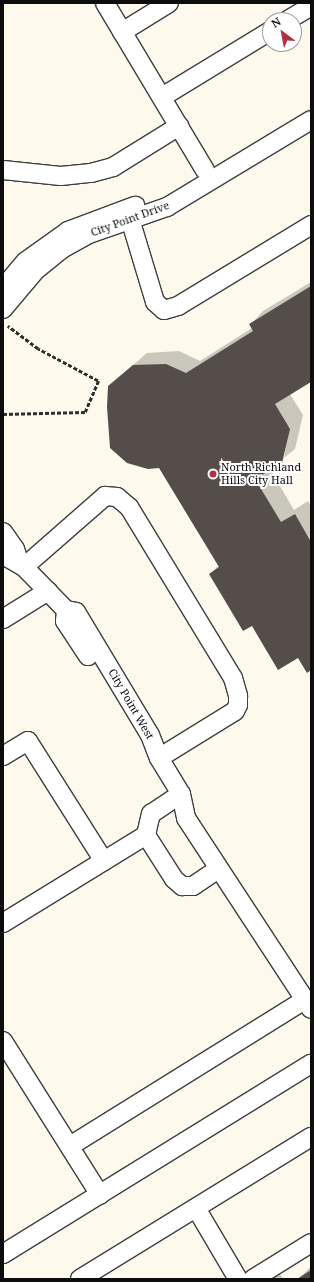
<!DOCTYPE html>
<html>
<head>
<meta charset="utf-8">
<style>
	body { margin:0 }
	#map { position:relative; width:314px; height:1282px; overflow:hidden; background:#fdf9ed; font-family:"Noto Serif",serif }
	div>[style] { position:absolute }
	.shadow>* { inset:0; background:#0003 }
	.building>* { inset:0; background:#544d4a }
	.path>* { height:2.5px; margin-top:-1.25px; transform-origin:0; background:repeating-linear-gradient(90deg,#2e2e2e 0 4px,transparent 0 6px) }
	.roads { filter:drop-shadow(1px 0 #3f3f3f) drop-shadow(-1px 0 #3f3f3f) drop-shadow(0 1px #3f3f3f) drop-shadow(0 -1px #3f3f3f) }
	.minor>* { height:18px; margin:-9px; padding:0 9px; transform-origin:9px; border-radius:9px; background:#fff }
	.dots>* { width:11px; height:11px; translate:-50% -50%; box-sizing:border-box; border:2px solid #fff; border-radius:50% }
	span { translate:-50% -50%; white-space:nowrap; text-align:center; line-height:1.15; -webkit-text-stroke:4px #fff; paint-order:stroke }
	.street-label { font-size:11px; color:#0c0c0c }
	.poi-label { font-size:11px; color:#0c0c0c }
	.left { translate:0 -50%; text-align:left }
	.frame { position:absolute; inset:0; border:4px solid #0c0c0c; pointer-events:none }
	.north { position:absolute; left:262px; top:12px; width:40px; height:40px; box-sizing:border-box; background:#fff; border:1px solid #9e9e9e; border-radius:50%; rotate:328deg; font-size:11px; font-weight:700; line-height:16px; text-align:center; color:#0c0c0c }
	.north::after { content:''; display:block; margin:auto; width:14px; height:18px; background:#b0313f; clip-path:polygon(50% 0,100% 100%,50% 72%,0 100%) }
</style>
</head>
<body>
<div id="map">
	<div class="shadow">
		<div style="clip-path:polygon(evenodd,311px 282px,311px 380px,290px 394px,303px 415px,295px 449px,270px 469px,294px 510px,308px 501px,311px 507px,311px 669px,299px 656px,252px 625px,210px 574px,219px 565px,109px 386px,147px 353px,179px 351px,200px 361px,252px 328px,250px 325px,263px 311px,311px 282px,290px 423px,284px 458px,282px 458px,290px 423px)"></div>
		<div style="clip-path:polygon(311px 1266px,311px 1279px,299px 1279px)"></div>
		<div style="clip-path:polygon(278px 1271px,283px 1279px,266px 1279px)"></div>
	</div>
	<div class="building">
		<div style="clip-path:polygon(311px 286px,311px 382px,275px 404px,290px 429px,282px 463px,255px 479px,281px 522px,295px 514px,311px 542px,311px 670px,307px 673px,298px 658px,278px 670px,252px 626px,243px 631px,209px 574px,219px 567px,159px 468px,148px 469px,127px 463px,110px 448px,107px 407px,108px 386px,133px 365px,166px 364px,186px 373px,253px 331px,249px 324px)"></div>
		<div style="clip-path:polygon(311px 1270px,311px 1279px,297px 1279px)"></div>
	</div>
	<div class="path">
		<div style="left:3px;top:414px;width:82px;rotate:-1.4deg"></div>
		<div style="left:85px;top:412px;width:34px;rotate:-67deg"></div>
		<div style="left:98px;top:381px;width:68px;rotate:-151.9deg"></div>
		<div style="left:38px;top:349px;width:38px;rotate:-143deg"></div>
	</div>
	<div class="roads">
		<div class="minor">
			<div style="left:105px;top:3px;width:195px;rotate:59.1deg"></div>
			<div style="left:288px;top:20px;width:27px;rotate:-31deg"></div>
			<div style="left:122px;top:32px;width:55px;rotate:-31.7deg"></div>
			<div style="left:162px;top:97px;width:127px;rotate:-31.4deg"></div>
			<div style="left:3px;top:170px;width:58px;rotate:5.9deg"></div>
			<div style="left:61px;top:176px;width:30px;rotate:-6deg"></div>
			<div style="left:91px;top:173px;width:23px;rotate:-15deg"></div>
			<div style="left:113px;top:167px;width:78px;rotate:-31.8deg"></div>
			<div style="left:127px;top:209px;width:97px;rotate:73.2deg"></div>
			<div style="left:155px;top:302px;width:12px;rotate:42deg"></div>
			<div style="left:164px;top:310px;width:15px;rotate:-16deg"></div>
			<div style="left:178px;top:306px;width:156px;rotate:-31.3deg"></div>
			<div style="left:3px;top:288px;width:35px;rotate:-50deg"></div>
			<div style="left:26px;top:261px;width:52px;rotate:-35.5deg"></div>
			<div style="left:68px;top:231px;width:72px;rotate:-20.5deg"></div>
			<div style="left:3px;top:309px;width:51px;rotate:-49.8deg"></div>
			<div style="left:36px;top:270px;width:33px;rotate:-39deg"></div>
			<div style="left:62px;top:249px;width:31px;rotate:-29deg"></div>
			<div style="left:89px;top:234px;width:83px;rotate:-19.1deg"></div>
			<div style="left:167px;top:207px;width:168px;rotate:-31.1deg"></div>
			<div style="left:3px;top:532px;width:21px;rotate:55deg"></div>
			<div style="left:15px;top:549px;width:14px;rotate:73deg"></div>
			<div style="left:3px;top:555px;width:24px;rotate:30deg"></div>
			<div style="left:24px;top:567px;width:60px;rotate:45.7deg"></div>
			<div style="left:66px;top:610px;width:10px;rotate:11deg"></div>
			<div style="left:76px;top:612px;width:144px;rotate:59deg"></div>
			<div style="left:150px;top:735px;width:25px;rotate:69deg"></div>
			<div style="left:159px;top:758px;width:42px;rotate:58.6deg"></div>
			<div style="left:181px;top:794px;width:25px;rotate:78deg"></div>
			<div style="left:186px;top:818px;width:228px;rotate:56.8deg"></div>
			<div style="left:24px;top:567px;width:108px;rotate:-41.2deg"></div>
			<div style="left:105px;top:496px;width:12px;rotate:5deg"></div>
			<div style="left:117px;top:497px;width:16px;rotate:40deg"></div>
			<div style="left:129px;top:507px;width:200px;rotate:58.7deg"></div>
			<div style="left:233px;top:678px;width:19px;rotate:74deg"></div>
			<div style="left:238px;top:696px;width:9px;rotate:90deg"></div>
			<div style="left:238px;top:705px;width:7px;rotate:117deg"></div>
			<div style="left:235px;top:711px;width:89px;rotate:148.3deg"></div>
			<div style="left:66px;top:610px;width:11px;rotate:95deg"></div>
			<div style="left:65px;top:621px;width:42px;rotate:56.7deg"></div>
			<div style="left:3px;top:619px;width:53px;rotate:-31.9deg"></div>
			<div style="left:3px;top:756px;width:29px;rotate:-31deg"></div>
			<div style="left:28px;top:741px;width:142px;rotate:57.7deg"></div>
			<div style="left:146px;top:835px;width:52px;rotate:57.5deg"></div>
			<div style="left:174px;top:879px;width:11px;rotate:41deg"></div>
			<div style="left:182px;top:886px;width:11px"></div>
			<div style="left:193px;top:886px;width:30px;rotate:-34deg"></div>
			<div style="left:3px;top:923px;width:168px;rotate:-31.6deg"></div>
			<div style="left:146px;top:835px;width:22px;rotate:-77deg"></div>
			<div style="left:151px;top:814px;width:36px;rotate:-34deg"></div>
			<div style="left:3px;top:1041px;width:182px;rotate:57.8deg"></div>
			<div style="left:70px;top:1146px;width:277px;rotate:-31.9deg"></div>
			<div style="left:196px;top:1208px;width:82px;rotate:59.4deg"></div>
			<div style="left:3px;top:1254px;width:362px;rotate:-31.7deg"></div>
			<div style="left:80px;top:1279px;width:271px;rotate:-31.6deg"></div>
			<div style="left:253px;top:1279px;width:68px;rotate:-31.8deg"></div>
		</div>
	</div>
	<div class="dots">
		<div style="left:213px;top:474px;background:#b0313f"></div>
	</div>
	<div class="street-label">
		<span style="left:130px;top:219px;rotate:-20deg">City Point Drive</span>
		<span style="left:131px;top:704px;rotate:60deg">City Point West</span>
	</div>
	<div class="poi-label">
		<span class="left" style="left:221px;top:474px">North Richland<br>Hills City Hall</span>
	</div>
	<div class="frame"></div>
	<div class="north">N</div>
</div>
</body>
</html>
